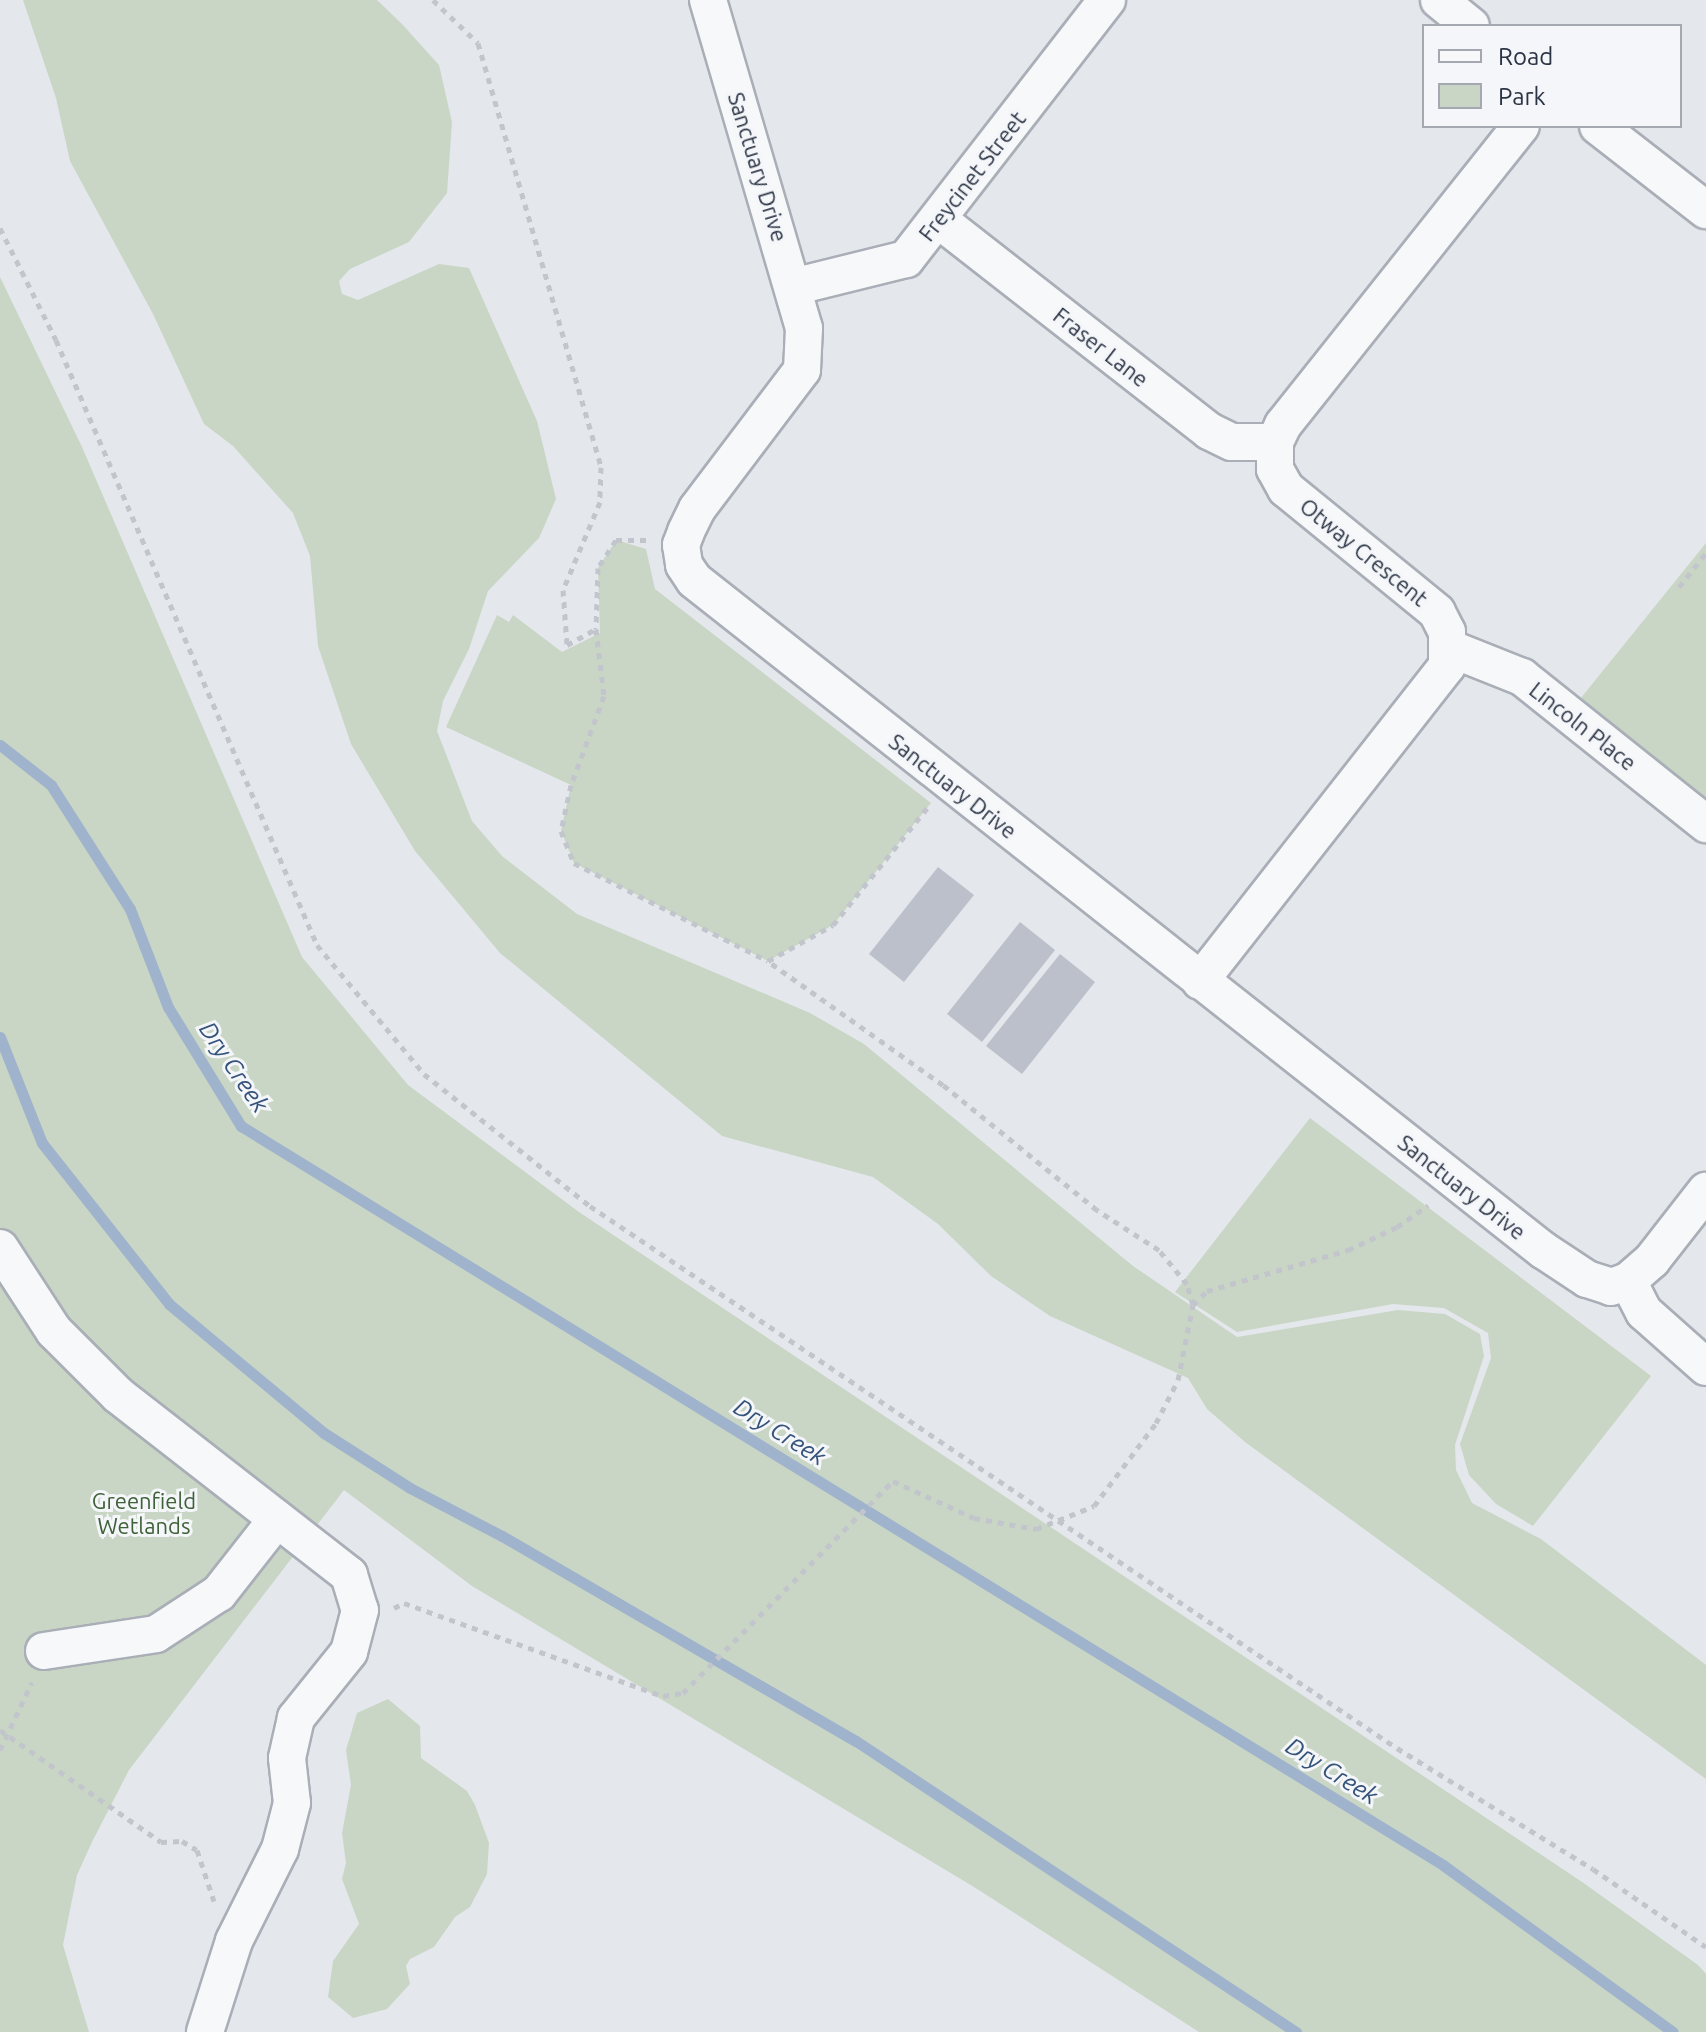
<!DOCTYPE html>
<html>
<head>
<meta charset="utf-8">
<style>
	body { margin:0 }
	#map { position:relative; width:1706px; height:2032px; overflow:hidden; background:#e4e7ec; font-family:Ubuntu,sans-serif }
	div>[style] { position:absolute }
	.green>* { inset:0; background:#c9d6c5 }
	.stream>* { height:11px; margin:-5.5px; padding:0 5.5px; transform-origin:5.5px; border-radius:5.5px; background:#9fb4cc }
	.building>* { inset:0; background:#bbc0ca }
	.path>* { height:5px; margin-top:-2.5px; transform-origin:0; background:repeating-linear-gradient(90deg,#c2c5cb 0 6px,transparent 0 12px) }
	.roads { filter:drop-shadow(2px 0 #a9aeb7) drop-shadow(-2px 0 #a9aeb7) drop-shadow(0 2px #a9aeb7) drop-shadow(0 -2px #a9aeb7) }
	.minor>* { height:36px; margin:-18px; padding:0 18px; transform-origin:18px; border-radius:18px; background:#f7f8fa }
	span { translate:-50% -50%; white-space:nowrap; text-align:center; line-height:1.15; -webkit-text-stroke:6px #f4f6f9; paint-order:stroke }
	.street-label { font-size:22px; color:#2b3445 }
	.park-label { font-size:22px; color:#3f6138 }
	.water-label { font-size:24px; color:#34527a; font-style:italic }
	.legend { position:absolute; left:1422px; top:24px; width:260px; height:104px; box-sizing:border-box; background:#f4f6f9; border:2px solid #a4a8b1; margin:0; padding:10px 14px; list-style:none; font-size:24px; color:#2b3445 }
	.legend li { display:flex; align-items:center; gap:16px; height:40px }
	.legend b { width:40px; border:2px solid #a4a8b1 }
</style>
</head>
<body>
<div id="map">
	<div class="green">
		<div style="clip-path:polygon(23px 0,377px 0,402px 24px,439px 65px,452px 122px,447px 193px,409px 242px,350px 269px,339px 281px,342px 294px,358px 300px,439px 264px,469px 268px,537px 421px,556px 499px,539px 538px,488px 591px,469px 649px,443px 701px,437px 731px,472px 821px,502px 856px,577px 914px,810px 1013px,864px 1044px,1133px 1266px,1237px 1337px,1398px 1310px,1445px 1314px,1480px 1334px,1484px 1356px,1455px 1445px,1456px 1470px,1472px 1503px,1541px 1539px,1706px 1665px,1706px 1779px,1245px 1442px,1207px 1409px,1188px 1378px,1050px 1316px,991px 1276px,938px 1224px,873px 1177px,722px 1136px,500px 953px,415px 851px,351px 744px,318px 646px,310px 556px,293px 513px,233px 446px,204px 424px,153px 314px,70px 161px,56px 98px)"></div>
		<div style="clip-path:polygon(0 277px,82px 447px,302px 957px,408px 1085px,579px 1212px,1585px 1884px,1698px 1965px,1706px 1974px,1706px 2032px,1199px 2032px,974px 1887px,472px 1586px,344px 1490px,129px 1770px,92px 1842px,77px 1875px,63px 1945px,89px 2032px,0 2032px)"></div>
		<div style="clip-path:polygon(616px 540px,646px 549px,655px 589px,931px 803px,833px 925px,768px 961px,574px 863px,561px 831px,571px 785px,446px 727px,497px 615px,509px 622px,513px 615px,562px 652px,600px 633px,598px 568px)"></div>
		<div style="clip-path:polygon(1706px 543px,1706px 824px,1568px 714px)"></div>
		<div style="clip-path:polygon(1310px 1118px,1651px 1376px,1533px 1526px,1496px 1504px,1469px 1475px,1460px 1444px,1491px 1358px,1488px 1333px,1444px 1308px,1393px 1304px,1237px 1332px,1175px 1292px)"></div>
		<div style="clip-path:polygon(388px 1699px,420px 1726px,421px 1758px,467px 1791px,475px 1805px,489px 1843px,487px 1874px,470px 1907px,455px 1917px,434px 1947px,410px 1959px,406px 1966px,410px 1984px,387px 2009px,353px 2018px,328px 1997px,333px 1961px,359px 1924px,342px 1879px,346px 1863px,342px 1833px,351px 1785px,346px 1750px,357px 1713px)"></div>
	</div>
	<div class="stream">
		<div style="left:0;top:745px;width:65px;rotate:38.1deg"></div>
		<div style="left:51px;top:785px;width:147px;rotate:57.5deg"></div>
		<div style="left:130px;top:909px;width:105px;rotate:68.8deg"></div>
		<div style="left:168px;top:1007px;width:140px;rotate:58.5deg"></div>
		<div style="left:241px;top:1126px;width:1411px;rotate:31.58deg"></div>
		<div style="left:1443px;top:1865px;width:284px;rotate:36deg"></div>
		<div style="left:0;top:1037px;width:114px;rotate:68.4deg"></div>
		<div style="left:42px;top:1143px;width:205px;rotate:51.7deg"></div>
		<div style="left:169px;top:1304px;width:202px;rotate:39.8deg"></div>
		<div style="left:324px;top:1433px;width:102px;rotate:32.6deg"></div>
		<div style="left:410px;top:1488px;width:104px;rotate:27.6deg"></div>
		<div style="left:502px;top:1536px;width:409px;rotate:30.1deg"></div>
		<div style="left:856px;top:1741px;width:528px;rotate:33.48deg"></div>
	</div>
	<div class="building">
		<div style="clip-path:polygon(938px 867px,974px 895px,904px 982px,869px 954px)"></div>
		<div style="clip-path:polygon(1020px 922px,1055px 950px,982px 1042px,947px 1014px)"></div>
		<div style="clip-path:polygon(1060px 954px,1095px 982px,1022px 1074px,986px 1046px)"></div>
	</div>
	<div class="path">
		<div style="left:433px;top:0;width:62px;rotate:43.7deg"></div>
		<div style="left:478px;top:43px;width:441px;rotate:73.8deg"></div>
		<div style="left:601px;top:467px;width:35px;rotate:92deg"></div>
		<div style="left:600px;top:502px;width:95px;rotate:112.8deg"></div>
		<div style="left:563px;top:590px;width:55px;rotate:85.8deg"></div>
		<div style="left:567px;top:645px;width:33px;rotate:-29deg"></div>
		<div style="left:0;top:228px;width:125px;rotate:63.4deg"></div>
		<div style="left:56px;top:340px;width:659px;rotate:66.66deg"></div>
		<div style="left:317px;top:945px;width:168px;rotate:50.3deg"></div>
		<div style="left:424px;top:1074px;width:212px;rotate:38.5deg"></div>
		<div style="left:590px;top:1206px;width:972px;rotate:33.89deg"></div>
		<div style="left:1397px;top:1748px;width:230px;rotate:31.7deg"></div>
		<div style="left:1593px;top:1869px;width:137px;rotate:34.6deg"></div>
		<div style="left:646px;top:540px;width:30px;rotate:180deg"></div>
		<div style="left:616px;top:540px;width:33px;rotate:123deg"></div>
		<div style="left:598px;top:568px;width:61px;rotate:91.9deg"></div>
		<div style="left:596px;top:629px;width:67px;rotate:83.2deg"></div>
		<div style="left:604px;top:696px;width:95px;rotate:110.3deg"></div>
		<div style="left:571px;top:785px;width:47px;rotate:102.3deg"></div>
		<div style="left:561px;top:831px;width:35px;rotate:68deg"></div>
		<div style="left:574px;top:863px;width:217px;rotate:26.8deg"></div>
		<div style="left:768px;top:961px;width:74px;rotate:-29deg"></div>
		<div style="left:833px;top:925px;width:151px;rotate:-51.2deg"></div>
		<div style="left:1679px;top:587px;width:43px;rotate:-51.5deg"></div>
		<div style="left:1193px;top:1305px;width:20px;rotate:-45deg"></div>
		<div style="left:1207px;top:1291px;width:147px;rotate:-16.2deg"></div>
		<div style="left:1348px;top:1250px;width:54px;rotate:-25.1deg"></div>
		<div style="left:1397px;top:1227px;width:38px;rotate:-35deg"></div>
		<div style="left:394px;top:1608px;width:11px;rotate:-27deg"></div>
		<div style="left:404px;top:1603px;width:275px;rotate:19.8deg"></div>
		<div style="left:663px;top:1696px;width:20px;rotate:-9deg"></div>
		<div style="left:683px;top:1693px;width:298px;rotate:-45.3deg"></div>
		<div style="left:893px;top:1481px;width:89px;rotate:24.6deg"></div>
		<div style="left:974px;top:1518px;width:63px;rotate:10.1deg"></div>
		<div style="left:1036px;top:1529px;width:62px;rotate:-21.6deg"></div>
		<div style="left:1094px;top:1506px;width:104px;rotate:-53.2deg"></div>
		<div style="left:1156px;top:1423px;width:48px;rotate:-62.9deg"></div>
		<div style="left:1178px;top:1380px;width:76px;rotate:-78.7deg"></div>
		<div style="left:1193px;top:1305px;width:22px;rotate:-106deg"></div>
		<div style="left:1187px;top:1284px;width:44px;rotate:-129.5deg"></div>
		<div style="left:1159px;top:1250px;width:74px;rotate:-147.2deg"></div>
		<div style="left:1097px;top:1210px;width:198px;rotate:-140.9deg"></div>
		<div style="left:943px;top:1085px;width:214px;rotate:-144.7deg"></div>
		<div style="left:0;top:1730px;width:196px;rotate:34.8deg"></div>
		<div style="left:161px;top:1842px;width:21px;rotate:-3deg"></div>
		<div style="left:182px;top:1841px;width:17px;rotate:31deg"></div>
		<div style="left:197px;top:1850px;width:54px;rotate:71.6deg"></div>
		<div style="left:0;top:1750px;width:75px;rotate:-64.8deg"></div>
	</div>
	<div class="roads">
		<div class="minor">
			<div style="left:708px;top:0;width:342px;rotate:73.7deg"></div>
			<div style="left:804px;top:328px;width:42px;rotate:92.7deg"></div>
			<div style="left:802px;top:370px;width:174px;rotate:127.1deg"></div>
			<div style="left:697px;top:509px;width:25px;rotate:116deg"></div>
			<div style="left:686px;top:532px;width:14px;rotate:111deg"></div>
			<div style="left:681px;top:545px;width:20px;rotate:81deg"></div>
			<div style="left:684px;top:565px;width:18px;rotate:56deg"></div>
			<div style="left:694px;top:580px;width:1082px;rotate:38.28deg"></div>
			<div style="left:1543px;top:1250px;width:53px;rotate:33.4deg"></div>
			<div style="left:1587px;top:1279px;width:25px;rotate:18deg"></div>
			<div style="left:1611px;top:1287px;width:18px;rotate:-19deg"></div>
			<div style="left:1628px;top:1281px;width:32px;rotate:-41deg"></div>
			<div style="left:1652px;top:1260px;width:88px;rotate:-52deg"></div>
			<div style="left:1439px;top:0;width:41px;rotate:39.1deg"></div>
			<div style="left:1598px;top:126px;width:137px;rotate:37.9deg"></div>
			<div style="left:939px;top:220px;width:343px;rotate:38deg"></div>
			<div style="left:1209px;top:431px;width:25px;rotate:26deg"></div>
			<div style="left:1232px;top:442px;width:43px"></div>
			<div style="left:793px;top:287px;width:116px;rotate:-13.9deg"></div>
			<div style="left:906px;top:259px;width:328px;rotate:-52.2deg"></div>
			<div style="left:1449px;top:648px;width:79px;rotate:21.7deg"></div>
			<div style="left:1522px;top:677px;width:236px;rotate:38.6deg"></div>
			<div style="left:1200px;top:981px;width:400px;rotate:-51.9deg"></div>
			<div style="left:1447px;top:666px;width:34px;rotate:-90deg"></div>
			<div style="left:1447px;top:632px;width:22px;rotate:-117deg"></div>
			<div style="left:1437px;top:612px;width:195px;rotate:-140.8deg"></div>
			<div style="left:1286px;top:489px;width:23px;rotate:-119deg"></div>
			<div style="left:1275px;top:469px;width:27px;rotate:-90deg"></div>
			<div style="left:1275px;top:442px;width:19px;rotate:-65deg"></div>
			<div style="left:1283px;top:425px;width:382px;rotate:-51.5deg"></div>
			<div style="left:0;top:1248px;width:99px;rotate:57deg"></div>
			<div style="left:54px;top:1331px;width:91px;rotate:45deg"></div>
			<div style="left:118px;top:1395px;width:293px;rotate:37.9deg"></div>
			<div style="left:349px;top:1575px;width:37px;rotate:73deg"></div>
			<div style="left:360px;top:1610px;width:43px;rotate:104.7deg"></div>
			<div style="left:349px;top:1652px;width:85px;rotate:128.8deg"></div>
			<div style="left:296px;top:1718px;width:41px;rotate:102.7deg"></div>
			<div style="left:287px;top:1758px;width:45px;rotate:83.7deg"></div>
			<div style="left:292px;top:1803px;width:48px;rotate:104.6deg"></div>
			<div style="left:280px;top:1849px;width:103px;rotate:116.6deg"></div>
			<div style="left:234px;top:1941px;width:96px;rotate:107.7deg"></div>
			<div style="left:1628px;top:1281px;width:35px;rotate:63deg"></div>
			<div style="left:1644px;top:1312px;width:83px;rotate:41.6deg"></div>
			<div style="left:44px;top:1651px;width:113px;rotate:-8.6deg"></div>
			<div style="left:156px;top:1634px;width:75px;rotate:-33.1deg"></div>
			<div style="left:219px;top:1593px;width:94px;rotate:-51.9deg"></div>
		</div>
	</div>
	<div class="street-label">
		<span style="left:758px;top:167px;rotate:73deg">Sanctuary Drive</span>
		<span style="left:972px;top:176px;rotate:-52deg">Freycinet Street</span>
		<span style="left:1101px;top:347px;rotate:38deg">Fraser Lane</span>
		<span style="left:1364px;top:552px;rotate:39deg">Otway Crescent</span>
		<span style="left:1583px;top:726px;rotate:38deg">Lincoln Place</span>
		<span style="left:953px;top:786px;rotate:38deg">Sanctuary Drive</span>
		<span style="left:1462px;top:1187px;rotate:38deg">Sanctuary Drive</span>
	</div>
	<div class="park-label">
		<span style="left:144px;top:1513px">Greenfield<br>Wetlands</span>
	</div>
	<div class="water-label">
		<span style="left:234px;top:1067px;rotate:56deg">Dry Creek</span>
		<span style="left:780px;top:1432px;rotate:32deg">Dry Creek</span>
		<span style="left:1332px;top:1771px;rotate:32deg">Dry Creek</span>
	</div>
	<ul class="legend">
	<li><b style="height:10px;background:#f7f8fa"></b>Road</li>
	<li><b style="height:22px;background:#c9d6c5"></b>Park</li>
	</ul>
</div>
</body>
</html>
